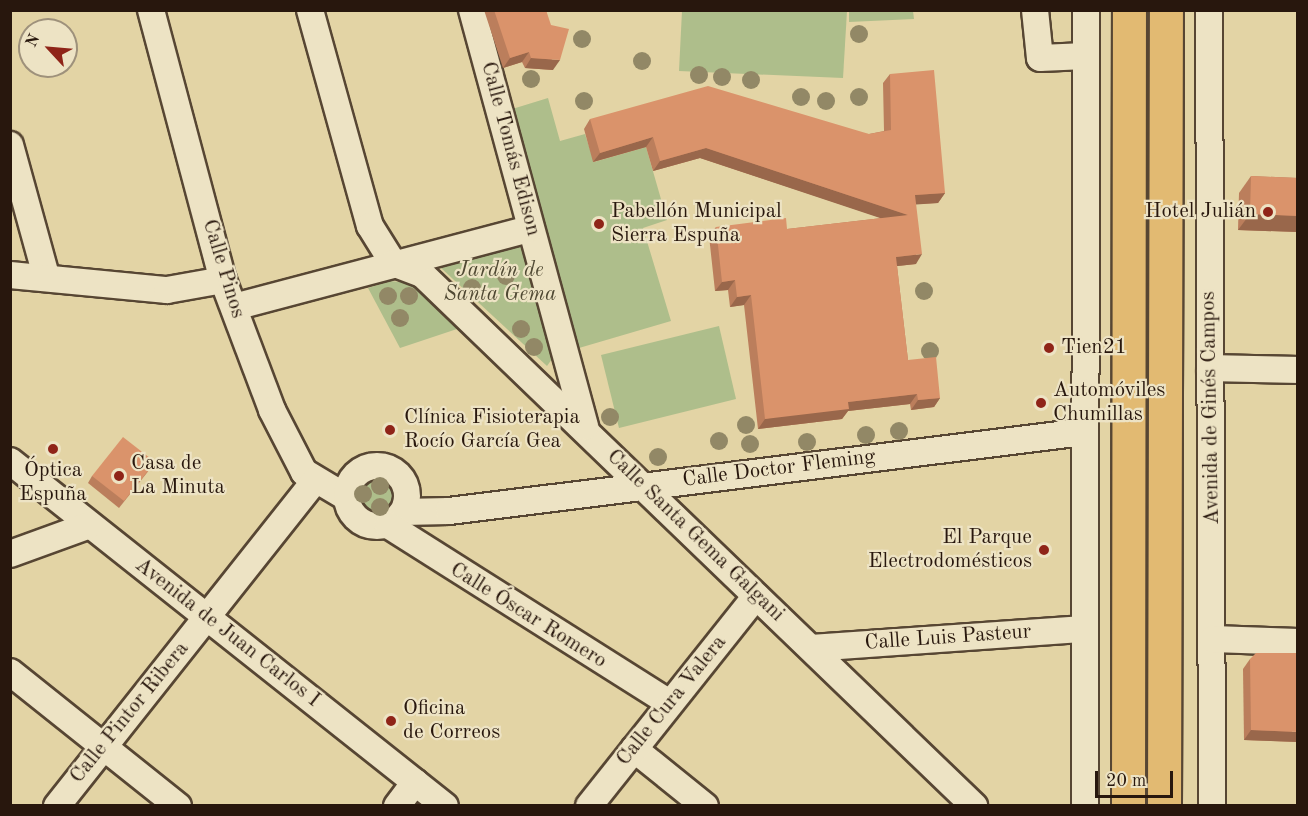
<!DOCTYPE html>
<html>
<head>
<meta charset="utf-8">
<style>
	body { margin:0 }
	#map { position:relative; width:1308px; height:816px; overflow:hidden; background:#e3d4a5; font-family:"Old Standard TT",serif }
	div>[style] { position:absolute }
	.green>* { inset:0; background:#aebe8b }
	.round { border-radius:50% }
	.roads { filter:drop-shadow(2px 0 #574633) drop-shadow(-2px 0 #574633) drop-shadow(0 2px #574633) drop-shadow(0 -2px #574633) }
	.minor>* { height:26px; margin:-13px; padding:0 13px; transform-origin:13px; border-radius:13px; background:#ede3c4 }
	.minor>.ring { margin:-13px; padding:0; box-sizing:content-box; background:none; border:26px solid #ede3c4; border-radius:50% }
	.primary>* { height:33px; margin:-16.5px; padding:0 16.5px; transform-origin:16.5px; border-radius:16.5px; background:#e2ba72 }
	.trees>* { width:18px; height:18px; margin:-9px; border-radius:50%; background:#928866 }
	.wall>* { inset:0; background:#bb7e5c }
	.shaded-wall>* { inset:0; background:#99674b }
	.building>* { inset:0; background:#da936b }
	.dots>* { width:16px; height:16px; translate:-50% -50%; box-sizing:border-box; border:3px solid #ede3c4; border-radius:50% }
	span { translate:-50% -50%; white-space:nowrap; text-align:center; line-height:1.15; -webkit-text-stroke:4.5px #ede3c4; paint-order:stroke }
	.street-label { font-size:21px; color:#28170d }
	.poi-label { font-size:21px; color:#28170d }
	.left { translate:0 -50%; text-align:left }
	.right { translate:-100% -50%; text-align:right }
	.park-label { font-size:21px; color:#504933; font-style:italic }
	.frame { position:absolute; inset:0; border:12px solid #28170d; pointer-events:none }
	.north { position:absolute; left:18px; top:18px; width:60px; height:60px; box-sizing:border-box; background:#ede3c4; border:2px solid #9e917b; border-radius:50%; rotate:296deg; font-size:16px; font-weight:700; line-height:24px; text-align:center; color:#28170d }
	.north::after { content:''; display:block; margin:auto; width:21px; height:27px; background:#8f2418; clip-path:polygon(50% 0,100% 100%,50% 72%,0 100%) }
	.scale { position:absolute; left:1095px; top:771px; width:78px; height:27px; box-sizing:border-box; border:3px solid #28170d; border-top:0; padding-left:8px; font-size:18px; line-height:21px; white-space:nowrap; color:#28170d; -webkit-text-stroke:4px #ede3c4; paint-order:stroke }
</style>
</head>
<body>
<div id="map">
	<div class="green">
		<div style="clip-path:polygon(682px 11px,847px 11px,843px 78px,679px 71px)"></div>
		<div style="clip-path:polygon(849px 11px,913px 11px,914px 19px,849px 22px)"></div>
		<div style="clip-path:polygon(548px 98px,560px 141px,585px 134px,594px 162px,646px 147px,667px 220px,643px 228px,671px 321px,579px 348px,509px 110px)"></div>
		<div style="clip-path:polygon(521px 246px,552px 359px,547px 366px,441px 268px)"></div>
		<div style="clip-path:polygon(390px 281px,410px 283px,457px 329px,400px 348px,368px 288px)"></div>
		<div style="clip-path:polygon(719px 326px,736px 399px,619px 428px,601px 355px)"></div>
		<div class="round" style="left:350px;top:470px;width:52px;height:52px"></div>
	</div>
	<div class="roads">
		<div class="minor">
			<div style="left:151px;top:10px;width:279px;rotate:75.1deg"></div>
			<div style="left:223px;top:280px;width:139px;rotate:69.3deg"></div>
			<div style="left:272px;top:410px;width:70px;rotate:62.7deg"></div>
			<div style="left:304px;top:472px;width:49px;rotate:30.8deg"></div>
			<div style="left:310px;top:10px;width:224px;rotate:74.5deg"></div>
			<div style="left:370px;top:226px;width:44px;rotate:58.1deg"></div>
			<div style="left:393px;top:263px;width:31px;rotate:21deg"></div>
			<div style="left:422px;top:274px;width:767px;rotate:43.94deg"></div>
			<div style="left:472px;top:10px;width:432px;rotate:74.8deg"></div>
			<div style="left:1035px;top:10px;width:48px;rotate:84.1deg"></div>
			<div style="left:1040px;top:58px;width:46px;rotate:-2.5deg"></div>
			<div style="left:1209px;top:10px;width:796px;rotate:89.78deg"></div>
			<div style="left:10px;top:145px;width:136px;rotate:74.6deg"></div>
			<div style="left:10px;top:275px;width:158px;rotate:5.5deg"></div>
			<div style="left:167px;top:290px;width:57px;rotate:-10.1deg"></div>
			<div style="left:234px;top:307px;width:306px;rotate:-14.8deg"></div>
			<div style="left:1210px;top:368px;width:88px;rotate:1.3deg"></div>
			<div style="left:10px;top:461px;width:555px;rotate:38.42deg"></div>
			<div class="ring" style="left:347px;top:466px;width:34px;height:34px"></div>
			<div style="left:403px;top:512px;width:46px;rotate:-1.2deg"></div>
			<div style="left:449px;top:511px;width:639px;rotate:-7.1deg"></div>
			<div style="left:388px;top:525px;width:333px;rotate:32.3deg"></div>
			<div style="left:10px;top:554px;width:85px;rotate:-19.9deg"></div>
			<div style="left:1213px;top:639px;width:85px;rotate:2deg"></div>
			<div style="left:811px;top:648px;width:274px;rotate:-4deg"></div>
			<div style="left:10px;top:672px;width:215px;rotate:38.6deg"></div>
			<div style="left:634px;top:749px;width:91px;rotate:38.8deg"></div>
			<div style="left:57px;top:806px;width:416px;rotate:-51.6deg"></div>
			<div style="left:397px;top:806px;width:30px;rotate:-53deg"></div>
			<div style="left:589px;top:806px;width:268px;rotate:-51.5deg"></div>
			<div style="left:1085px;top:806px;width:796px;rotate:-89.93deg"></div>
		</div>
		<div class="primary">
			<div style="left:1128px;top:806px;width:796px;rotate:-89.93deg"></div>
			<div style="left:1164px;top:806px;width:796px;rotate:-89.86deg"></div>
		</div>
	</div>
	<div class="trees">
		<div style="left:859px;top:34px"></div>
		<div style="left:582px;top:39px"></div>
		<div style="left:642px;top:61px"></div>
		<div style="left:699px;top:75px"></div>
		<div style="left:722px;top:77px"></div>
		<div style="left:531px;top:79px"></div>
		<div style="left:751px;top:80px"></div>
		<div style="left:801px;top:97px"></div>
		<div style="left:859px;top:97px"></div>
		<div style="left:584px;top:101px"></div>
		<div style="left:826px;top:101px"></div>
		<div style="left:506px;top:276px"></div>
		<div style="left:472px;top:288px"></div>
		<div style="left:924px;top:291px"></div>
		<div style="left:388px;top:296px"></div>
		<div style="left:409px;top:296px"></div>
		<div style="left:400px;top:318px"></div>
		<div style="left:521px;top:329px"></div>
		<div style="left:534px;top:347px"></div>
		<div style="left:930px;top:351px"></div>
		<div style="left:610px;top:417px"></div>
		<div style="left:746px;top:425px"></div>
		<div style="left:899px;top:431px"></div>
		<div style="left:866px;top:435px"></div>
		<div style="left:719px;top:441px"></div>
		<div style="left:807px;top:442px"></div>
		<div style="left:750px;top:444px"></div>
		<div style="left:658px;top:457px"></div>
		<div style="left:380px;top:486px"></div>
		<div style="left:363px;top:494px"></div>
		<div style="left:380px;top:507px"></div>
	</div>
	<div class="wall">
		<div style="clip-path:polygon(484px 10px,546px 10px,553px 70px,525px 68px,522px 62px,503px 68px)"></div>
		<div style="clip-path:polygon(890px 74px,945px 193px,938px 203px,916px 204px,916px 264px,897px 266px,908px 360px,940px 398px,934px 407px,911px 410px,910px 404px,848px 411px,842px 419px,758px 429px,744px 305px,730px 307px,728px 290px,715px 291px,709px 236px,716px 227px,787px 229px,882px 218px,700px 158px,653px 171px,646px 147px,593px 162px,584px 129px,590px 119px,869px 134px,884px 131px,883px 83px)"></div>
		<div style="clip-path:polygon(1251px 176px,1298px 178px,1298px 232px,1238px 230px,1239px 193px)"></div>
		<div style="clip-path:polygon(150px 469px,119px 508px,88px 483px,92px 476px)"></div>
		<div style="clip-path:polygon(1250px 659px,1298px 742px,1244px 740px,1243px 669px)"></div>
	</div>
	<div class="shaded-wall">
		<div style="clip-path:polygon(529px 52px,522px 62px,503px 68px,510px 58px)"></div>
		<div style="clip-path:polygon(531px 58px,560px 60px,553px 70px,525px 68px)"></div>
		<div style="clip-path:polygon(653px 137px,646px 147px,593px 162px,600px 153px)"></div>
		<div style="clip-path:polygon(706px 148px,908px 215px,901px 225px,700px 158px,653px 171px,660px 161px)"></div>
		<div style="clip-path:polygon(945px 193px,938px 203px,909px 205px,915px 195px)"></div>
		<div style="clip-path:polygon(1250px 214px,1298px 216px,1298px 232px,1238px 230px)"></div>
		<div style="clip-path:polygon(922px 254px,916px 264px,889px 267px,896px 257px)"></div>
		<div style="clip-path:polygon(735px 280px,728px 290px,715px 291px,722px 282px)"></div>
		<div style="clip-path:polygon(751px 295px,744px 305px,730px 307px,737px 297px)"></div>
		<div style="clip-path:polygon(917px 394px,910px 404px,848px 411px,842px 419px,758px 429px,765px 419px,848px 402px)"></div>
		<div style="clip-path:polygon(940px 398px,934px 407px,911px 410px,918px 400px)"></div>
		<div style="clip-path:polygon(1251px 730px,1298px 732px,1298px 742px,1244px 740px)"></div>
	</div>
	<div class="building">
		<div style="clip-path:polygon(494px 10px,546px 10px,551px 25px,569px 29px,560px 60px,531px 58px,529px 52px,510px 58px)"></div>
		<div style="clip-path:polygon(934px 70px,945px 193px,915px 195px,922px 254px,896px 257px,908px 360px,936px 357px,940px 398px,918px 400px,917px 394px,848px 402px,849px 409px,765px 419px,751px 295px,737px 297px,735px 280px,722px 282px,716px 227px,786px 218px,787px 229px,908px 215px,706px 148px,660px 161px,653px 137px,600px 153px,590px 119px,708px 86px,869px 134px,891px 130px,890px 74px)"></div>
		<div style="clip-path:polygon(1251px 176px,1298px 178px,1298px 216px,1250px 214px)"></div>
		<div style="clip-path:polygon(123px 437px,155px 462px,124px 501px,92px 476px)"></div>
		<div style="clip-path:polygon(1256px 653px,1298px 653px,1298px 732px,1251px 730px,1250px 659px)"></div>
	</div>
	<div class="dots">
		<div style="left:1268px;top:212px;background:#8f2418"></div>
		<div style="left:599px;top:224px;background:#8f2418"></div>
		<div style="left:1049px;top:348px;background:#8f2418"></div>
		<div style="left:1041px;top:403px;background:#8f2418"></div>
		<div style="left:390px;top:430px;background:#8f2418"></div>
		<div style="left:53px;top:449px;background:#8f2418"></div>
		<div style="left:119px;top:476px;background:#8f2418"></div>
		<div style="left:1044px;top:550px;background:#8f2418"></div>
		<div style="left:391px;top:721px;background:#8f2418"></div>
	</div>
	<div class="street-label">
		<span style="left:510px;top:149px;rotate:75deg">Calle Tomás Edison</span>
		<span style="left:223px;top:269px;rotate:73deg">Calle Pinos</span>
		<span style="left:1211px;top:408px;rotate:-91deg">Avenida de Ginés Campos</span>
		<span style="left:779px;top:469px;rotate:-7deg">Calle Doctor Fleming</span>
		<span style="left:695px;top:536px;rotate:44deg">Calle Santa Gema Galgani</span>
		<span style="left:528px;top:616px;rotate:32deg">Calle Óscar Romero</span>
		<span style="left:227px;top:633px;rotate:38deg">Avenida de Juan Carlos I</span>
		<span style="left:948px;top:638px;rotate:-4deg">Calle Luis Pasteur</span>
		<span style="left:672px;top:701px;rotate:-51deg">Calle Cura Valera</span>
		<span style="left:130px;top:713px;rotate:-51deg">Calle Pintor Ribera</span>
	</div>
	<div class="poi-label">
		<span class="left" style="left:611px;top:224px">Pabellón Municipal<br>Sierra Espuña</span>
		<span class="right" style="left:1256px;top:212px">Hotel Julián</span>
		<span class="left" style="left:1061px;top:348px">Tien21</span>
		<span class="left" style="left:1053px;top:403px">Automóviles<br>Chumillas</span>
		<span class="left" style="left:404px;top:430px">Clínica Fisioterapia<br>Rocío García Gea</span>
		<span class="left" style="left:131px;top:476px">Casa de<br>La Minuta</span>
		<span style="left:53px;top:483px">Óptica<br>Espuña</span>
		<span class="right" style="left:1032px;top:550px">El Parque<br>Electrodomésticos</span>
		<span class="left" style="left:403px;top:721px">Oficina<br>de Correos</span>
	</div>
	<div class="park-label">
		<span style="left:500px;top:283px">Jardín de<br>Santa Gema</span>
	</div>
	<div class="frame"></div>
	<div class="north">N</div>
	<div class="scale">20 m</div>
</div>
</body>
</html>
